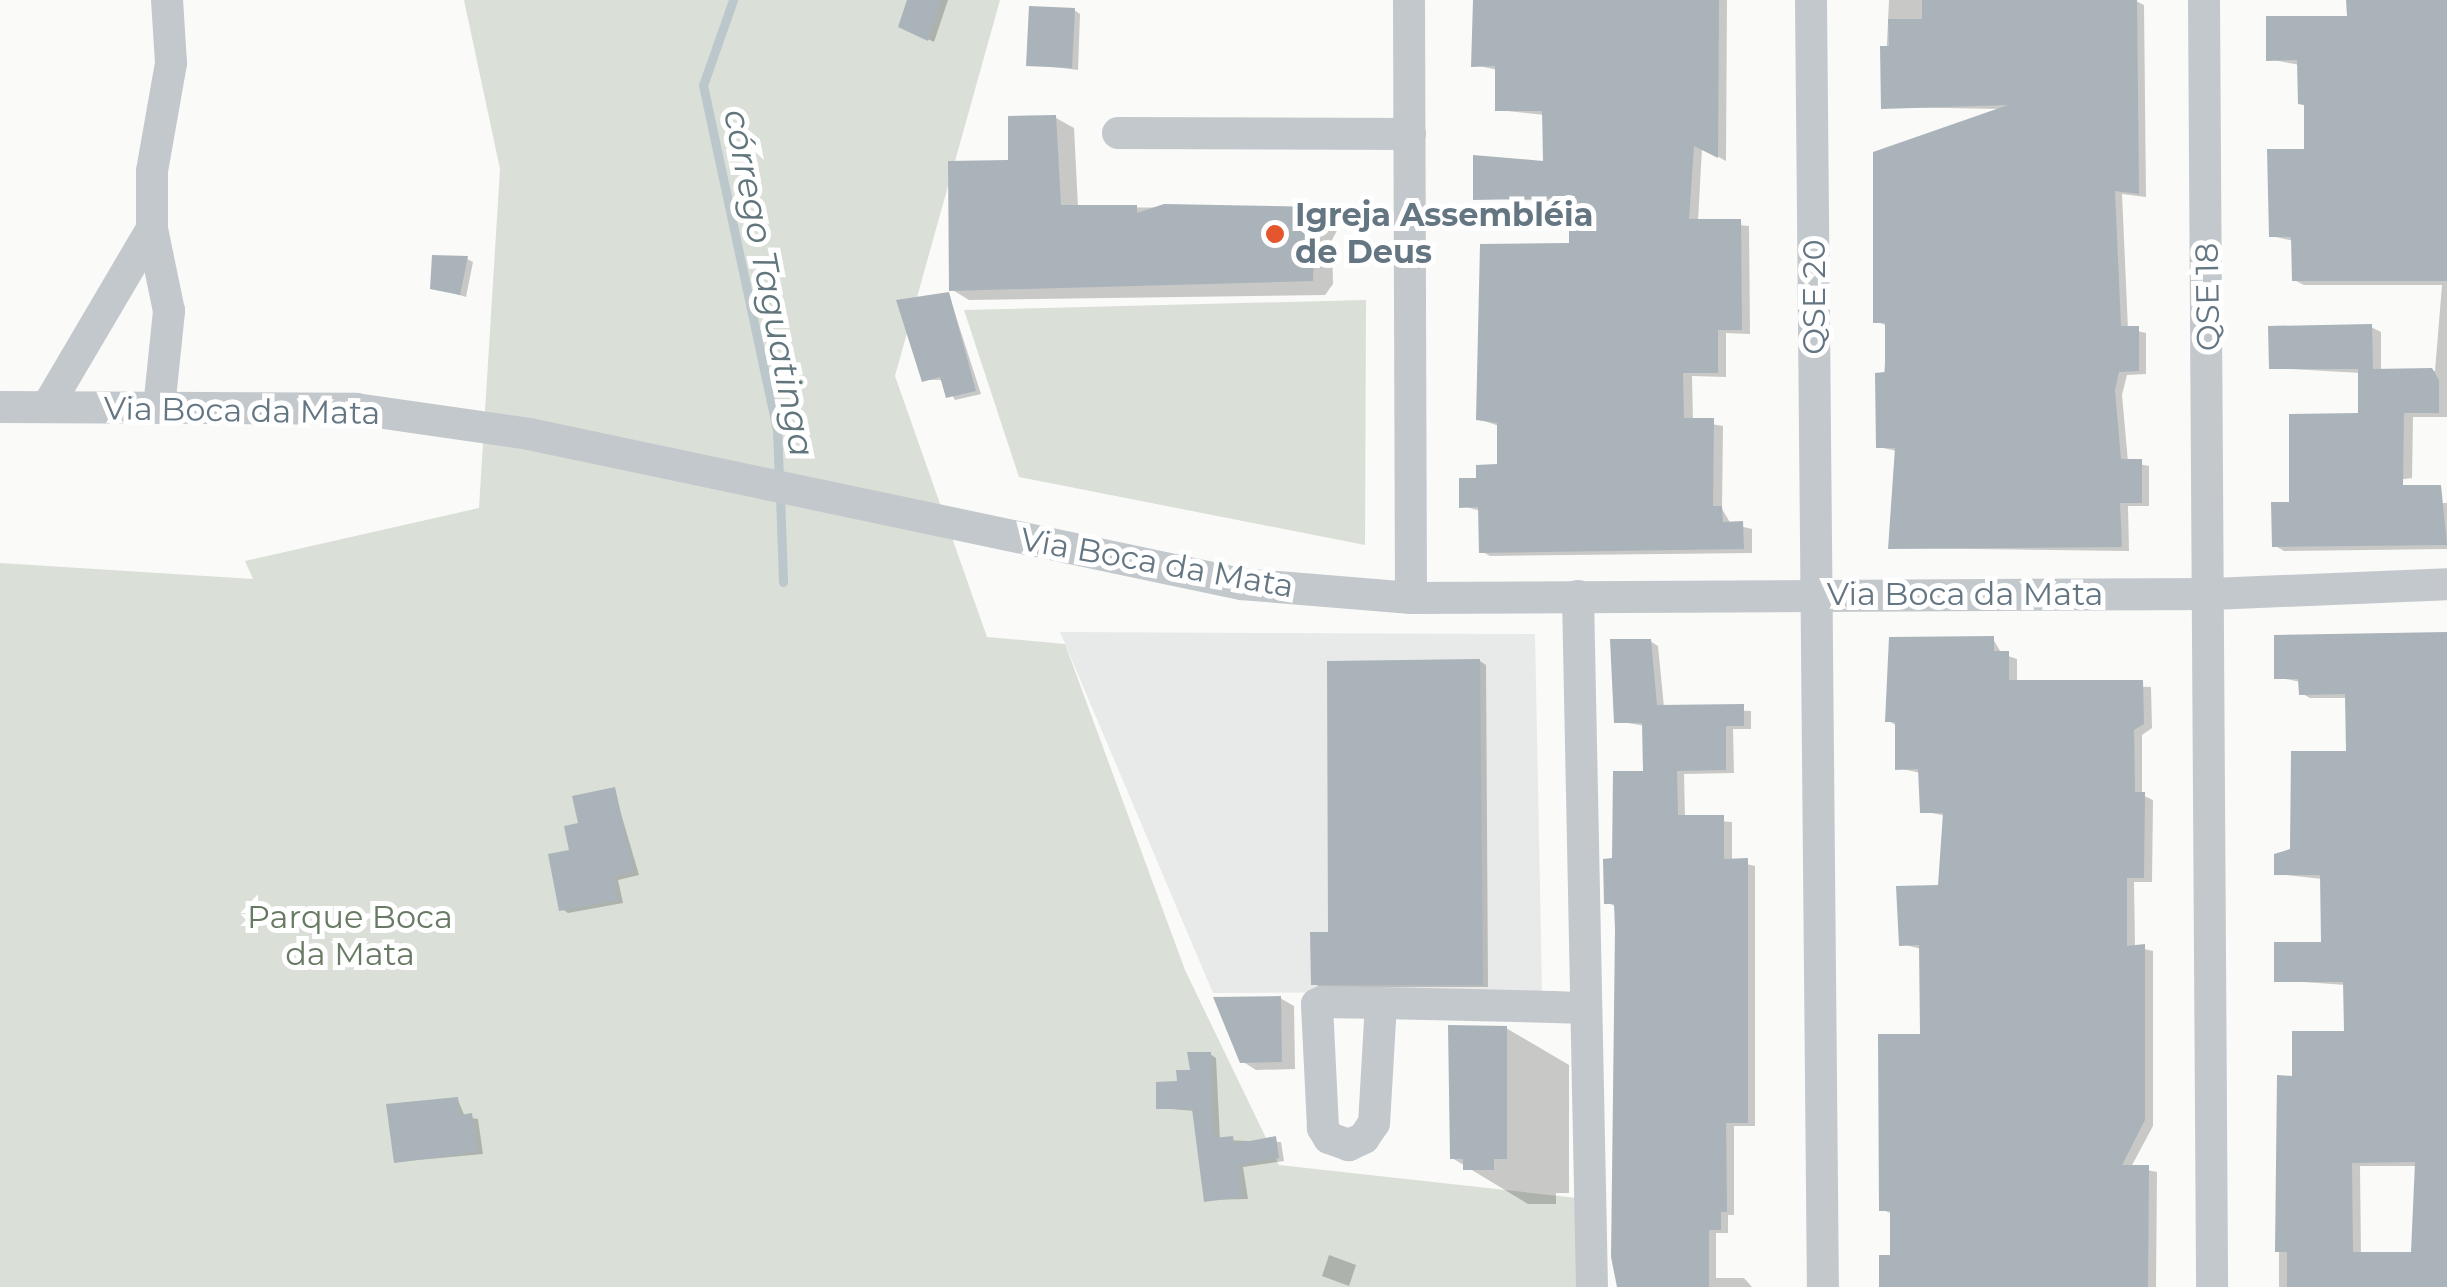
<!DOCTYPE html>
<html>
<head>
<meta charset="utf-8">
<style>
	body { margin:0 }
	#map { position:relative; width:2447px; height:1287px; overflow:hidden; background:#fafaf8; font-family:Montserrat,sans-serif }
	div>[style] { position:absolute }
	.built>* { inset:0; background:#e8e9e9 }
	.green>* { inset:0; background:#dadfd7 }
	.shadow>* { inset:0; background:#0003 }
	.stream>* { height:9px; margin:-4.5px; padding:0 4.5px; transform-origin:4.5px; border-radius:4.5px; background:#bbc7cb }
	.building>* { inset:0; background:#aab3b9 }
	.minor>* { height:32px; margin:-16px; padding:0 16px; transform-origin:16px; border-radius:16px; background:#c3c8cc }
	.dots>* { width:28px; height:28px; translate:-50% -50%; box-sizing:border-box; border:5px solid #fff; border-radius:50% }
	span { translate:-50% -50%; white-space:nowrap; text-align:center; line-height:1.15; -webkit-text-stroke:10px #fff; paint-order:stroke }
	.poi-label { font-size:32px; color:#657683; font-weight:700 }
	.left { translate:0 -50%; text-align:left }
	.street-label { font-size:32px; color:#657683 }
	.park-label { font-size:32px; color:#687a64 }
	.water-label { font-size:35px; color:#60757c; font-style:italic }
</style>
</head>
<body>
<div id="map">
	<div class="built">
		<div style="clip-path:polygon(1060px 632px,1535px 634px,1542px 991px,1213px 993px)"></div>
	</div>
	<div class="green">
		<div style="clip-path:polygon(464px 0,1000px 0,895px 376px,987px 637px,1065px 644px,1185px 970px,1279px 1165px,1595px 1200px,1595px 1287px,0 1287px,0 563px,253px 579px,245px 561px,479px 508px,500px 169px)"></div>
		<div style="clip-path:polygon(1366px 300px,1365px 545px,1019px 477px,964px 310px)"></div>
	</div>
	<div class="shadow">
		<div style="clip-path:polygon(910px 0,948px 0,934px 42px,907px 29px)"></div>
		<div style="clip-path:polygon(1475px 0,1727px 0,1726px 161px,1702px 148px,1698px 221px,1749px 226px,1750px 334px,1726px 333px,1726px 377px,1692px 376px,1693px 421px,1723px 426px,1722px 509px,1731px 524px,1752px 529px,1752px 553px,1490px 556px,1481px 551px,1481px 511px,1462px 506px,1478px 481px,1499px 467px,1499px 426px,1479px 419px,1571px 245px,1571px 202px,1476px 198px,1545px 164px,1545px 115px,1498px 110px,1498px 70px,1474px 65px)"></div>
		<div style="clip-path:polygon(1889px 0,2134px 0,2144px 5px,2146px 197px,2122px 194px,2128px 329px,2146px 333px,2146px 374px,2127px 375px,2122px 395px,2128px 462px,2149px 466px,2149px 506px,2128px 506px,2129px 551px,1891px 548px,1897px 451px,1878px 447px,1888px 326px,1875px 321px,2002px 109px,1884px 107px)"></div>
		<div style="clip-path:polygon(1074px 10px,1080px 14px,1078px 70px,1029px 64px)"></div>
		<div style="clip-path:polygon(2447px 18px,2447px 417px,2413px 417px,2412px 478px,2397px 480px,2398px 504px,2447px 503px,2447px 549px,2284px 551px,2274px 545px,2292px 504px,2360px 416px,2361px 373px,2272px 368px,2371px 327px,2381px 332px,2381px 371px,2435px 371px,2442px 285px,2304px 285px,2294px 280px,2294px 241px,2271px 236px,2306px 151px,2307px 107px,2300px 103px,2300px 65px,2268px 59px)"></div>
		<div style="clip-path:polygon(1056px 118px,1074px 128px,1078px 207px,1325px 209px,1343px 219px,1332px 240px,1333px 284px,1325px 295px,969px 300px,951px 289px,1011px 163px)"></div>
		<div style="clip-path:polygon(467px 259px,473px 262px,466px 297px,432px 287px)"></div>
		<div style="clip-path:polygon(949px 295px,981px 394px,955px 400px,944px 380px,924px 380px)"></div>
		<div style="clip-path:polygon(evenodd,2447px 635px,2447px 1287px,2279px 1287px,2279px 1078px,2295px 1078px,2346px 1033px,2346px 985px,2277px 980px,2323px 944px,2322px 879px,2277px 874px,2348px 753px,2348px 698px,2310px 698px,2301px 693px,2301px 682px,2276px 677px,2447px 635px,2360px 1166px,2417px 1166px,2413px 1254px,2361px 1254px,2360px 1166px)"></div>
		<div style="clip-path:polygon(1993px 639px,2002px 654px,2017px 659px,2017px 683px,2151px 687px,2152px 728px,2142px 735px,2142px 795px,2153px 800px,2152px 882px,2134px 882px,2135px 947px,2153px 951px,2153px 1126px,2131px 1167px,2157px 1172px,2156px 1287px,1882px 1287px,1892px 1258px,1892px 1214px,1881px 1209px,1923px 1036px,1922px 949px,1901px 944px,1941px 887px,1946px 816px,1922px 811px,1921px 773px,1897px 768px,1897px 726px,1887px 720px)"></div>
		<div style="clip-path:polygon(1650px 641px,1658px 646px,1664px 707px,1751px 711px,1751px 729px,1733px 729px,1734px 773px,1684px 774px,1685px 818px,1732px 822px,1732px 861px,1755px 866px,1755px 1126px,1734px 1126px,1734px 1215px,1728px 1215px,1728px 1233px,1716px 1233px,1716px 1278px,1744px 1278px,1752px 1287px,1619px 1287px,1616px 907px,1607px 902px,1645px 773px,1645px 726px,1617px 721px)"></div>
		<div style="clip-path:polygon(1480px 661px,1486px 665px,1488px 987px,1320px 987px,1313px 983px,1331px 935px)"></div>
		<div style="clip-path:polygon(614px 790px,639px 875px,618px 880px,623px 903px,568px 913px,562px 909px,572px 851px)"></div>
		<div style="clip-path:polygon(1280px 998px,1294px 1006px,1295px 1069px,1256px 1070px,1242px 1061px)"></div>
		<div style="clip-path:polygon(1506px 1028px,1569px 1065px,1569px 1193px,1556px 1193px,1556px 1204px,1528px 1204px,1452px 1158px)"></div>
		<div style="clip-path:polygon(1210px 1054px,1216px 1058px,1220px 1140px,1281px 1142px,1284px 1161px,1243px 1167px,1248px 1199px,1206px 1200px,1195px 1111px,1159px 1108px)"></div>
		<div style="clip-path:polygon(458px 1100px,465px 1117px,478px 1119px,483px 1154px,397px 1162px)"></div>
		<div style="clip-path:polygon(1329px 1255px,1356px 1265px,1349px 1286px,1322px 1276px)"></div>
	</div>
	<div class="stream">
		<div style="left:733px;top:0;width:90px;rotate:109.4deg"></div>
		<div style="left:703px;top:85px;width:352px;rotate:77.9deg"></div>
		<div style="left:777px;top:429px;width:50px;rotate:87.7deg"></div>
		<div style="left:780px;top:495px;width:87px;rotate:88deg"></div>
	</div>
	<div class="building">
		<div style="clip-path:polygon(907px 0,941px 0,928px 41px,898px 27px)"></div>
		<div style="clip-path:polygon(1473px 0,1719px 0,1718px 158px,1694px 146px,1689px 219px,1741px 219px,1742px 330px,1718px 330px,1718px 373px,1683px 373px,1684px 418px,1714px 418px,1713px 506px,1722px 506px,1723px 522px,1743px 521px,1744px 549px,1479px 553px,1478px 507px,1459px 508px,1459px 478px,1476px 478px,1476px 465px,1497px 464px,1497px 423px,1476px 420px,1480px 244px,1569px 243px,1569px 198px,1473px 200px,1473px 155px,1543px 161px,1542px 111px,1495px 111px,1495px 66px,1471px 67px)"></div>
		<div style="clip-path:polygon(1922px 0,2137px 0,2139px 194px,2115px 191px,2121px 326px,2139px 326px,2139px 371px,2119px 372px,2115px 390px,2121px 459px,2142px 459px,2142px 503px,2120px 503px,2122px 547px,1888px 549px,1895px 448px,1876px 448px,1875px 373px,1885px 372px,1885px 323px,1873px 323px,1873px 152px,2008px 105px,1881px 109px,1880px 46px,1889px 46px,1888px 19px,1922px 19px)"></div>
		<div style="clip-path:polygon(2346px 0,2447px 0,2447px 281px,2292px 281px,2291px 237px,2269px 237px,2267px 149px,2304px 149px,2304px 105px,2298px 104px,2297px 60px,2266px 61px,2266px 16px,2347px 16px)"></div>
		<div style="clip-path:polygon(1029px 6px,1075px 8px,1072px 68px,1026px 66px)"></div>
		<div style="clip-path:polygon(1056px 115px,1061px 205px,1137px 205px,1137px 213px,1164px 204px,1326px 207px,1315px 229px,1313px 281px,949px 291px,948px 161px,1008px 160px,1008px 116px)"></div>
		<div style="clip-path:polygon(432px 255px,468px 256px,460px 295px,430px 289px)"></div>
		<div style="clip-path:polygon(949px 292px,976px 391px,946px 398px,940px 377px,922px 382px,896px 300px)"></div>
		<div style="clip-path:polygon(2372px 324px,2373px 369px,2432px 368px,2439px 380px,2439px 413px,2404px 413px,2403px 485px,2441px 485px,2447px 545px,2272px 547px,2271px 502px,2289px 502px,2289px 414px,2358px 413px,2358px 369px,2269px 369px,2268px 326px)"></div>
		<div style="clip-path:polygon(evenodd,2447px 632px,2447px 1287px,2287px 1287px,2287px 1252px,2275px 1252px,2277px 1075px,2292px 1076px,2292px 1031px,2344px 1031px,2343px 982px,2274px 982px,2274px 942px,2321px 942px,2320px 875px,2274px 875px,2274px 854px,2290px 849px,2291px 751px,2346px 751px,2345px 694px,2299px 695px,2298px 679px,2274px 679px,2274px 635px,2447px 632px,2415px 1162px,2411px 1252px,2353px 1252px,2352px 1163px,2415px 1162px)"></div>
		<div style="clip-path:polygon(1994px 636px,1994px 651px,2009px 651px,2009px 680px,2143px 680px,2144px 724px,2134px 730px,2135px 792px,2145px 792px,2144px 878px,2127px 878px,2127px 946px,2145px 944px,2145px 1120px,2122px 1165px,2149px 1165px,2148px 1287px,1879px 1287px,1879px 1255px,1890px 1255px,1890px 1211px,1879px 1211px,1878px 1034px,1920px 1034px,1919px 945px,1899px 946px,1896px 886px,1938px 885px,1943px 813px,1920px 813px,1918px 769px,1895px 770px,1895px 722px,1885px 722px,1889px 637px)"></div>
		<div style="clip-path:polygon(1610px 639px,1651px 639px,1657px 705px,1744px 704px,1744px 726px,1726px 726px,1726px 770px,1677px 771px,1678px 815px,1724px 815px,1724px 859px,1748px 858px,1748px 1123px,1726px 1123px,1727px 1212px,1721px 1212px,1721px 1230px,1709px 1230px,1709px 1287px,1617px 1287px,1611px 1257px,1615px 929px,1614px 904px,1604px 904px,1603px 859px,1612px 858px,1613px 771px,1643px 771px,1642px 723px,1614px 723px)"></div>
		<div style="clip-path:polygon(1480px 659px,1483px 985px,1311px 985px,1310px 932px,1328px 932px,1327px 661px)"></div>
		<div style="clip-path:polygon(615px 787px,634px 872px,613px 877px,619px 900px,559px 911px,548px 854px,569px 850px,564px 826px,578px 823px,572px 796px)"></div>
		<div style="clip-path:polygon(1281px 996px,1282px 1062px,1240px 1063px,1213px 997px)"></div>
		<div style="clip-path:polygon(1448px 1025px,1507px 1026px,1507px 1159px,1494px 1159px,1494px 1170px,1463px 1170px,1463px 1159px,1450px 1159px)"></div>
		<div style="clip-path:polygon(1187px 1052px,1211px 1052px,1214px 1138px,1233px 1136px,1234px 1144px,1276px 1136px,1279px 1158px,1238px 1165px,1242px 1197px,1204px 1202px,1192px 1109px,1156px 1109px,1156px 1082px,1177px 1081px,1176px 1070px,1190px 1070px)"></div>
		<div style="clip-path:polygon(458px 1097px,460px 1115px,472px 1113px,478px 1152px,394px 1163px,386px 1104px)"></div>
	</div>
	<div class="minor">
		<div style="left:1409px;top:0;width:598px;rotate:89.81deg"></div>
		<div style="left:1811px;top:0;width:1287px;rotate:89.47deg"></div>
		<div style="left:2204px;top:0;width:1287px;rotate:89.64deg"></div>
		<div style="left:1118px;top:133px;width:292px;rotate:0.2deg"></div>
		<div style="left:0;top:407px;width:356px;rotate:0.3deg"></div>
		<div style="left:356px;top:409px;width:175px;rotate:8.2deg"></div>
		<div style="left:529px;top:434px;width:728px;rotate:11.9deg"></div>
		<div style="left:1241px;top:584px;width:171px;rotate:4.7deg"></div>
		<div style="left:1411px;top:598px;width:801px;rotate:-0.29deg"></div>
		<div style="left:2212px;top:594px;width:235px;rotate:-2.4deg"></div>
		<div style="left:47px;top:407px;width:207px;rotate:-59.5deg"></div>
		<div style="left:159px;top:408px;width:98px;rotate:-84.1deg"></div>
		<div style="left:169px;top:311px;width:84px;rotate:-101.7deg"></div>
		<div style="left:152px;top:229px;width:58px;rotate:-90deg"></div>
		<div style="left:152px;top:171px;width:110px;rotate:-80deg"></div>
		<div style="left:171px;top:63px;width:63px;rotate:-93.6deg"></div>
		<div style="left:1578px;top:596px;width:691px;rotate:88.84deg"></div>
		<div style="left:1381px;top:1003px;width:120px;rotate:93.3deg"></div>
		<div style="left:1374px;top:1123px;width:18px;rotate:124deg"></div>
		<div style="left:1364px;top:1138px;width:17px;rotate:155deg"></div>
		<div style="left:1349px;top:1145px;width:21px;rotate:-161deg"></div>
		<div style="left:1329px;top:1138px;width:12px;rotate:-121deg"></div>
		<div style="left:1323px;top:1128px;width:124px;rotate:-92.8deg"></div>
		<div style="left:1317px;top:1004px;width:5px;rotate:-22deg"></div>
		<div style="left:1322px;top:1002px;width:59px;rotate:1deg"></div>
		<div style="left:1381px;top:1003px;width:172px;rotate:1.3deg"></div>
		<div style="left:1553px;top:1007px;width:32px;rotate:2deg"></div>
	</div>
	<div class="dots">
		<div style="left:1275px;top:234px;background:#e4572e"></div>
	</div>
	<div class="poi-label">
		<span class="left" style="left:1295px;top:234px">Igreja Assembléia<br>de Deus</span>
	</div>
	<div class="street-label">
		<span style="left:1814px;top:297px;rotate:-90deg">QSE 20</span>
		<span style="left:2208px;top:297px;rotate:-91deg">QSE 18</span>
		<span style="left:242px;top:411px;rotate:1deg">Via Boca da Mata</span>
		<span style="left:1157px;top:563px;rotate:10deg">Via Boca da Mata</span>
		<span style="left:1965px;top:594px">Via Boca da Mata</span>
	</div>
	<div class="park-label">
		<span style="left:350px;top:936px">Parque Boca<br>da Mata</span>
	</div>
	<div class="water-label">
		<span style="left:769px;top:283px;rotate:79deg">córrego Taguatinga</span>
	</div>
</div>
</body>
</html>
